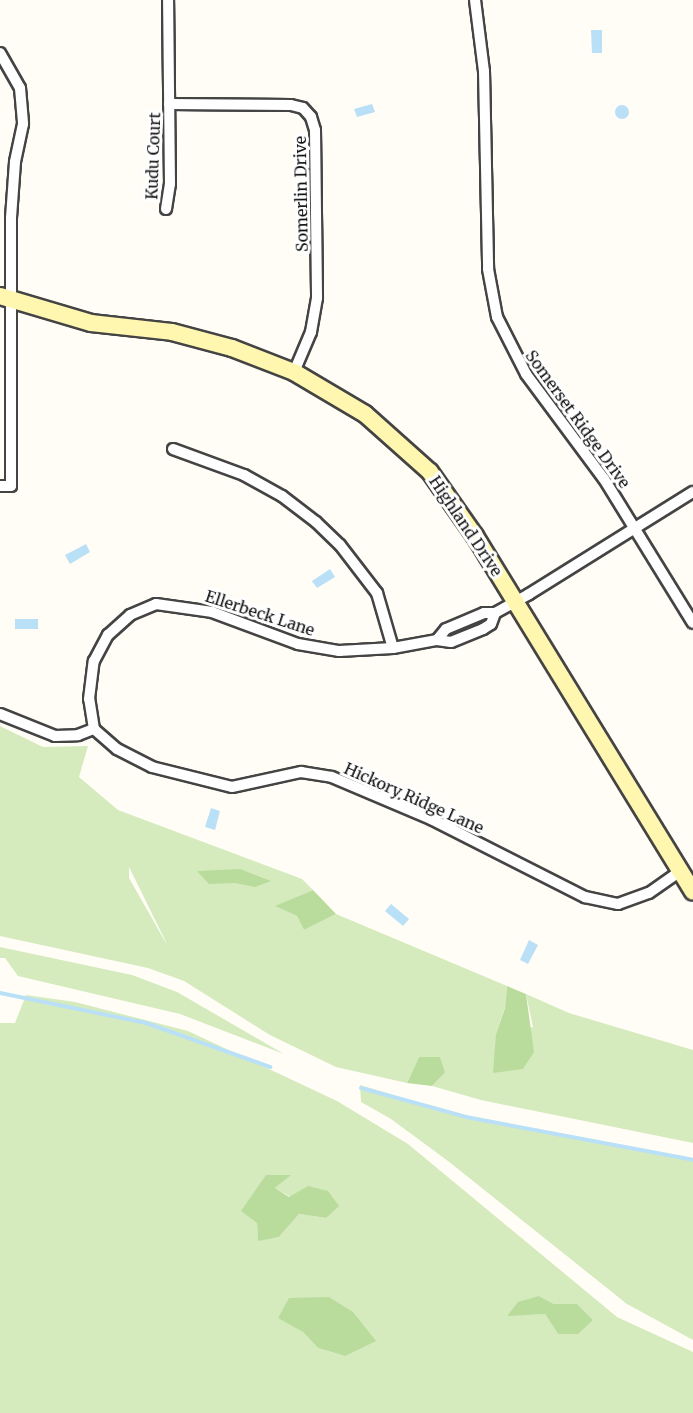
<!DOCTYPE html>
<html>
<head>
<meta charset="utf-8">
<style>
	body { margin:0 }
	#map { position:relative; width:693px; height:1413px; overflow:hidden; background:#fffdf5; font-family:Merriweather,serif }
	div>[style] { position:absolute }
	.green>* { inset:0; background:#d5ebbd }
	.forest>* { inset:0; background:#b9dc9c }
	.water>* { inset:0; background:#b9e0f7 }
	.round { border-radius:50% }
	.stream>* { height:4px; margin:-2px; padding:0 2px; transform-origin:2px; border-radius:2px; background:#b9e0f7 }
	.roads { filter:drop-shadow(2px 0 #444) drop-shadow(-2px 0 #444) drop-shadow(0 2px #444) drop-shadow(0 -2px #444) }
	.street>* { height:10px; margin:-5px; padding:0 5px; transform-origin:5px; border-radius:5px; background:#fff }
	.secondary>* { height:16px; margin:-8px; padding:0 8px; transform-origin:8px; border-radius:8px; background:#fff6b0 }
	span { translate:-50% -50%; white-space:nowrap; text-align:center; line-height:1.15; -webkit-text-stroke:6px #fff; paint-order:stroke }
	.street-label { font-size:16px; color:#111 }
</style>
</head>
<body>
<div id="map">
	<div class="green">
		<div style="clip-path:polygon(485px 617px,487px 622px,453px 639px,447px 637px)"></div>
		<div style="clip-path:polygon(evenodd,0 726px,43px 747px,88px 746px,79px 777px,118px 810px,302px 879px,313px 890px,276px 906px,297px 916px,304px 930px,336px 914px,507px 986px,505px 1007px,496px 1034px,533px 1027px,526px 994px,569px 1013px,693px 1050px,693px 1143px,481px 1100px,432px 1086px,445px 1073px,419px 1057px,407px 1083px,336px 1067px,270px 1035px,184px 981px,148px 968px,0 936px,0 726px,129px 867px,166px 942px,166px 943px,129px 878px,129px 867px)"></div>
		<div style="clip-path:polygon(0 947px,132px 975px,177px 992px,284px 1054px,180px 1014px,18px 976px,5px 958px,0 958px)"></div>
		<div style="clip-path:polygon(evenodd,26px 995px,75px 1002px,188px 1031px,337px 1101px,408px 1144px,617px 1317px,693px 1352px,693px 1413px,0 1413px,0 1023px,15px 1023px,26px 995px,267px 1175px,290px 1175px,275px 1188px,326px 1218px,299px 1214px,279px 1237px,258px 1240px,257px 1223px,267px 1175px,26px 995px,539px 1296px,554px 1304px,577px 1304px,558px 1334px,545px 1314px,507px 1315px,539px 1296px,26px 995px,303px 1332px,345px 1356px,318px 1348px,303px 1332px)"></div>
		<div style="clip-path:polygon(360px 1085px,462px 1116px,693px 1160px,693px 1340px,627px 1304px,448px 1161px,391px 1119px,361px 1102px)"></div>
	</div>
	<div class="forest">
		<div style="clip-path:polygon(240px 869px,271px 881px,255px 887px,235px 883px,209px 884px,197px 871px)"></div>
		<div style="clip-path:polygon(313px 890px,336px 914px,304px 930px,297px 916px,275px 906px)"></div>
		<div style="clip-path:polygon(507px 986px,526px 994px,534px 1052px,523px 1069px,493px 1073px,496px 1034px,505px 1008px)"></div>
		<div style="clip-path:polygon(419px 1057px,440px 1057px,445px 1073px,432px 1086px,407px 1083px)"></div>
		<div style="clip-path:polygon(266px 1175px,291px 1175px,275px 1188px,289px 1197px,308px 1186px,328px 1191px,339px 1206px,326px 1218px,299px 1214px,279px 1237px,258px 1241px,257px 1223px,241px 1211px)"></div>
		<div style="clip-path:polygon(539px 1296px,554px 1304px,577px 1304px,593px 1320px,578px 1334px,558px 1334px,545px 1314px,507px 1316px,518px 1302px)"></div>
		<div style="clip-path:polygon(329px 1297px,353px 1312px,376px 1341px,345px 1356px,318px 1348px,303px 1332px,278px 1318px,289px 1298px)"></div>
	</div>
	<div class="water">
		<div style="clip-path:polygon(591px 30px,602px 30px,602px 53px,592px 53px)"></div>
		<div style="clip-path:polygon(372px 104px,375px 112px,357px 117px,354px 109px)"></div>
		<div class="round" style="left:615px;top:105px;width:14px;height:14px"></div>
		<div style="clip-path:polygon(86px 544px,90px 552px,70px 564px,65px 555px)"></div>
		<div style="clip-path:polygon(330px 569px,335px 577px,317px 588px,312px 581px)"></div>
		<div style="clip-path:polygon(15px 619px,38px 619px,38px 629px,15px 629px)"></div>
		<div style="clip-path:polygon(211px 808px,220px 811px,215px 830px,205px 827px)"></div>
		<div style="clip-path:polygon(391px 904px,409px 919px,403px 926px,385px 911px)"></div>
		<div style="clip-path:polygon(529px 940px,538px 945px,528px 964px,520px 960px)"></div>
	</div>
	<div class="stream">
		<div style="left:0;top:993px;width:149px;rotate:11.6deg"></div>
		<div style="left:146px;top:1023px;width:132px;rotate:19.5deg"></div>
		<div style="left:361px;top:1088px;width:109px;rotate:15.4deg"></div>
		<div style="left:466px;top:1117px;width:231px;rotate:10.7deg"></div>
	</div>
	<div class="roads">
		<div class="street">
			<div style="left:475px;top:0;width:72px;rotate:82.8deg"></div>
			<div style="left:484px;top:71px;width:198px;rotate:88.8deg"></div>
			<div style="left:488px;top:269px;width:49px;rotate:79.4deg"></div>
			<div style="left:497px;top:317px;width:64px;rotate:63deg"></div>
			<div style="left:526px;top:374px;width:131px;rotate:53.4deg"></div>
			<div style="left:604px;top:479px;width:169px;rotate:58.3deg"></div>
			<div style="left:0;top:53px;width:40px;rotate:60.3deg"></div>
			<div style="left:20px;top:88px;width:36px;rotate:85deg"></div>
			<div style="left:23px;top:124px;width:39px;rotate:102deg"></div>
			<div style="left:15px;top:162px;width:56px;rotate:94.1deg"></div>
			<div style="left:11px;top:218px;width:268px;rotate:90deg"></div>
			<div style="left:11px;top:486px;width:11px;rotate:180deg"></div>
			<div style="left:169px;top:104px;width:122px;rotate:0.5deg"></div>
			<div style="left:291px;top:105px;width:12px;rotate:14deg"></div>
			<div style="left:303px;top:108px;width:12px;rotate:48deg"></div>
			<div style="left:311px;top:117px;width:14px;rotate:73deg"></div>
			<div style="left:315px;top:130px;width:168px;rotate:89.3deg"></div>
			<div style="left:317px;top:298px;width:35px;rotate:100deg"></div>
			<div style="left:311px;top:332px;width:43px;rotate:113deg"></div>
			<div style="left:166px;top:209px;width:25px;rotate:-81deg"></div>
			<div style="left:170px;top:184px;width:184px;rotate:-90.6deg"></div>
			<div style="left:173px;top:449px;width:76px;rotate:20.1deg"></div>
			<div style="left:244px;top:475px;width:43px;rotate:28.9deg"></div>
			<div style="left:282px;top:496px;width:43px;rotate:37.4deg"></div>
			<div style="left:316px;top:522px;width:33px;rotate:44deg"></div>
			<div style="left:340px;top:545px;width:61px;rotate:52.4deg"></div>
			<div style="left:377px;top:593px;width:57px;rotate:73.8deg"></div>
			<div style="left:437px;top:640px;width:14px;rotate:-51deg"></div>
			<div style="left:446px;top:629px;width:41px;rotate:-22.8deg"></div>
			<div style="left:484px;top:613px;width:11px"></div>
			<div style="left:495px;top:613px;width:39px;rotate:-29deg"></div>
			<div style="left:529px;top:594px;width:193px;rotate:-31.9deg"></div>
			<div style="left:0;top:714px;width:59px;rotate:21.8deg"></div>
			<div style="left:55px;top:736px;width:23px;rotate:-2deg"></div>
			<div style="left:78px;top:735px;width:17px;rotate:-21deg"></div>
			<div style="left:94px;top:729px;width:30px;rotate:41deg"></div>
			<div style="left:117px;top:749px;width:39px;rotate:27deg"></div>
			<div style="left:152px;top:767px;width:82px;rotate:14deg"></div>
			<div style="left:232px;top:787px;width:71px;rotate:-12.3deg"></div>
			<div style="left:301px;top:772px;width:31px;rotate:9deg"></div>
			<div style="left:332px;top:777px;width:108px;rotate:23deg"></div>
			<div style="left:431px;top:819px;width:173px;rotate:26.9deg"></div>
			<div style="left:585px;top:897px;width:34px;rotate:12deg"></div>
			<div style="left:618px;top:904px;width:33px;rotate:-20deg"></div>
			<div style="left:649px;top:893px;width:39px;rotate:-35deg"></div>
			<div style="left:94px;top:729px;width:30px;rotate:-99deg"></div>
			<div style="left:89px;top:699px;width:38px;rotate:-83deg"></div>
			<div style="left:94px;top:661px;width:30px;rotate:-62deg"></div>
			<div style="left:108px;top:635px;width:30px;rotate:-42deg"></div>
			<div style="left:130px;top:615px;width:28px;rotate:-23deg"></div>
			<div style="left:156px;top:604px;width:57px;rotate:8.1deg"></div>
			<div style="left:212px;top:612px;width:92px;rotate:20.4deg"></div>
			<div style="left:298px;top:644px;width:42px;rotate:9.7deg"></div>
			<div style="left:339px;top:651px;width:54px;rotate:-3.2deg"></div>
			<div style="left:393px;top:648px;width:45px;rotate:-10.3deg"></div>
			<div style="left:437px;top:640px;width:14px;rotate:8deg"></div>
			<div style="left:451px;top:642px;width:35px;rotate:-22deg"></div>
			<div style="left:483px;top:629px;width:9px;rotate:-32deg"></div>
			<div style="left:491px;top:624px;width:12px;rotate:-70deg"></div>
		</div>
		<div class="secondary">
			<div style="left:0;top:296px;width:95px;rotate:16.5deg"></div>
			<div style="left:91px;top:323px;width:81px;rotate:6.3deg"></div>
			<div style="left:172px;top:332px;width:62px;rotate:14.9deg"></div>
			<div style="left:232px;top:348px;width:66px;rotate:21.2deg"></div>
			<div style="left:294px;top:372px;width:82px;rotate:30.6deg"></div>
			<div style="left:365px;top:414px;width:87px;rotate:41.7deg"></div>
			<div style="left:430px;top:472px;width:78px;rotate:54.9deg"></div>
			<div style="left:475px;top:536px;width:417px;rotate:58.5deg"></div>
		</div>
	</div>
	<div class="street-label">
		<span style="left:153px;top:156px;rotate:-88deg">Kudu Court</span>
		<span style="left:301px;top:194px;rotate:-91deg">Somerlin Drive</span>
		<span style="left:578px;top:419px;rotate:54deg">Somerset Ridge Drive</span>
		<span style="left:466px;top:526px;rotate:56deg">Highland Drive</span>
		<span style="left:260px;top:613px;rotate:18deg">Ellerbeck Lane</span>
		<span style="left:414px;top:798px;rotate:24deg">Hickory Ridge Lane</span>
	</div>
</div>
</body>
</html>
